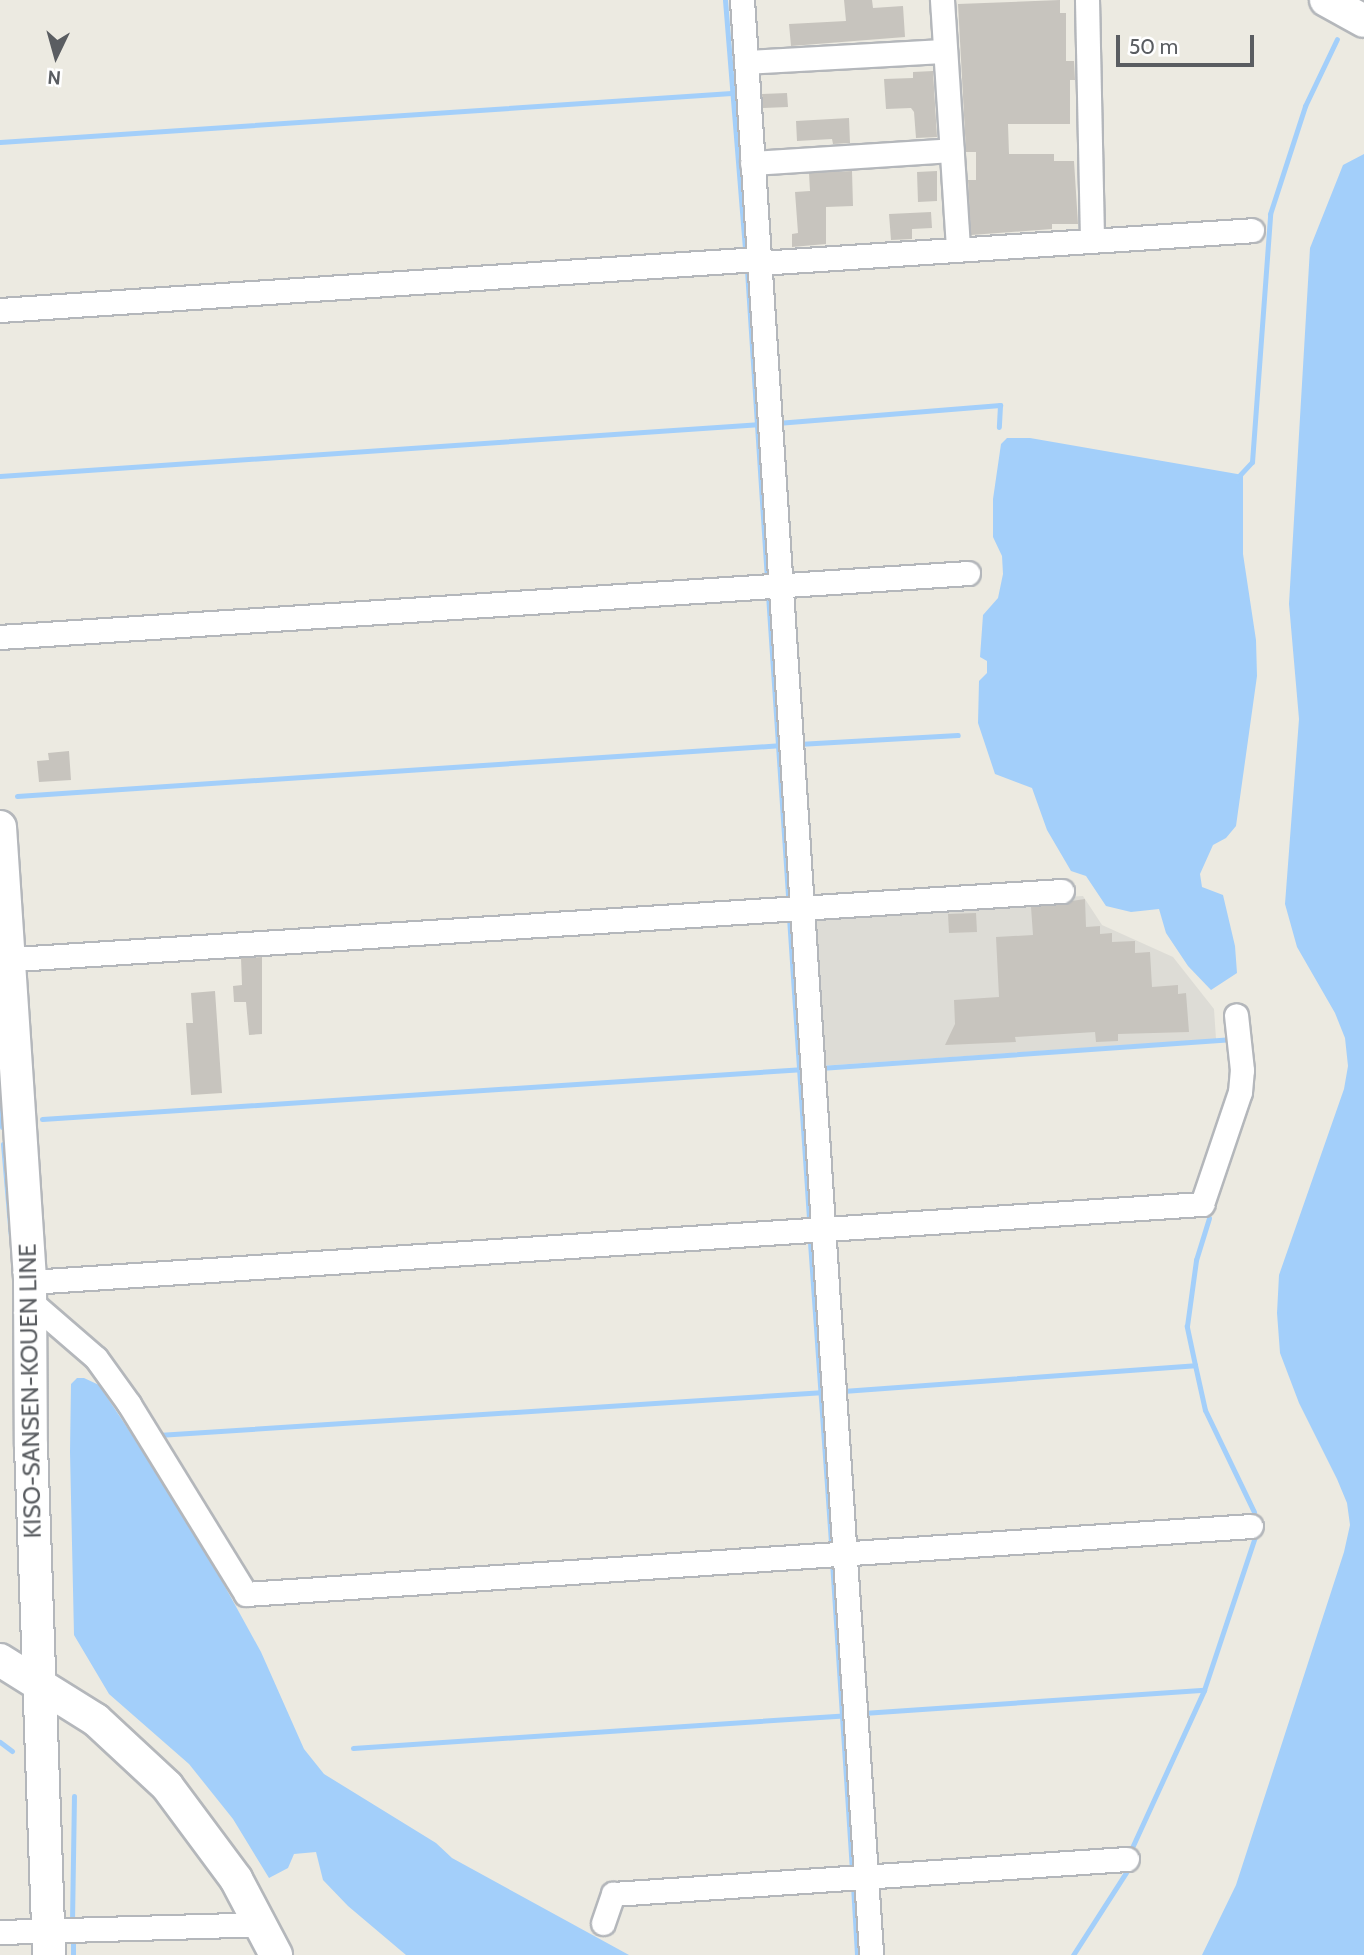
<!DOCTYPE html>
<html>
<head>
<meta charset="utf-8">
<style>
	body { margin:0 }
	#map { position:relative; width:1364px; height:1955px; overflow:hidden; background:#eceae1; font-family:Cabin,sans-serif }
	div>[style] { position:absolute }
	.industrial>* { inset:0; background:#dddcd6 }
	.water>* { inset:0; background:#a3cffa }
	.stream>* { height:5px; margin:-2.5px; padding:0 2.5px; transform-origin:2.5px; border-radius:2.5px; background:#a3cffa }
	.building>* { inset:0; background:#c7c4be }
	.roads { filter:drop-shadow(2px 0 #b4b7bb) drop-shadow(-2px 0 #b4b7bb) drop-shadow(0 2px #b4b7bb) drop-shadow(0 -2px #b4b7bb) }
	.street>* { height:23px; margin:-11.5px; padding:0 11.5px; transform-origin:11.5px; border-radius:11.5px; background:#fff }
	.secondary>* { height:32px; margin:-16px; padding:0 16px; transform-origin:16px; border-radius:16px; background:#fff }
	span { translate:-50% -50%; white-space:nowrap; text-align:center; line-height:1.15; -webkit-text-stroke:7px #fff; paint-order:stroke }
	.street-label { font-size:24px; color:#5a5d61 }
	.north { position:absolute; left:21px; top:21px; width:70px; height:70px; -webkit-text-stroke:5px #fff; paint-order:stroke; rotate:185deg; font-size:19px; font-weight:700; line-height:28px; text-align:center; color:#5a5d61 }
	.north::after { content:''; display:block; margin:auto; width:24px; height:32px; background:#5a5d61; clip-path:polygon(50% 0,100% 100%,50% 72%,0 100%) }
	.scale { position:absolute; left:1116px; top:35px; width:138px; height:32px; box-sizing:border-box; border:4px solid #5a5d61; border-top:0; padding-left:9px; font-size:21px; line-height:24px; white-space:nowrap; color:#5a5d61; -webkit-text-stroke:5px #fff; paint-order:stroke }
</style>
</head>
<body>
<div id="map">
	<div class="industrial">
		<div style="clip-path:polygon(1083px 896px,1102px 925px,1173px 957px,1214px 1009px,1216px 1039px,819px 1066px,810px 915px,814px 912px)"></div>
	</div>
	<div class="water">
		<div style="clip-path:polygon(1364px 154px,1364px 1955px,1202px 1955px,1236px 1885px,1344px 1552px,1350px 1525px,1347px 1503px,1337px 1479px,1299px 1403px,1280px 1353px,1277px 1313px,1279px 1275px,1344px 1089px,1348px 1066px,1345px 1038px,1335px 1013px,1297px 947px,1285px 904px,1299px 719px,1289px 604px,1310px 248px,1343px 165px)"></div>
		<div style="clip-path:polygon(1007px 438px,1030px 438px,1243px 475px,1243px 554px,1256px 640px,1257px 676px,1236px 826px,1226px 838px,1213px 845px,1200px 874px,1202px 887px,1223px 895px,1235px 946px,1237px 973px,1211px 990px,1188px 966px,1166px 933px,1159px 909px,1131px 912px,1106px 906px,1086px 876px,1071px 871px,1047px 830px,1032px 788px,995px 774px,978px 723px,979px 681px,987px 673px,987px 661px,980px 657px,983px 615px,998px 598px,1003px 574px,1002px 556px,993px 537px,993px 499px,1001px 444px)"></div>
		<div style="clip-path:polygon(77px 1378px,84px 1378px,99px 1385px,189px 1521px,261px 1652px,304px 1749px,324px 1774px,436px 1843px,452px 1858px,629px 1955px,406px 1955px,348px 1906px,323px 1880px,316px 1852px,294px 1854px,288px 1868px,269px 1878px,233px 1819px,189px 1764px,109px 1694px,74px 1635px,70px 1452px,71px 1384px)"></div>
	</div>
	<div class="stream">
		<div style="left:725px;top:0;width:251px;rotate:85.4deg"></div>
		<div style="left:0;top:142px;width:733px;rotate:-3.83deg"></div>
		<div style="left:747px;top:270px;width:307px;rotate:86.3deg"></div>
		<div style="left:777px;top:423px;width:224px;rotate:-4.6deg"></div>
		<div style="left:1000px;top:405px;width:22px;rotate:93deg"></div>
		<div style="left:0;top:476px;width:763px;rotate:-3.91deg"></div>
		<div style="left:1237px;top:478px;width:22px;rotate:-47deg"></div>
		<div style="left:1252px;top:462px;width:249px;rotate:-85.8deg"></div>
		<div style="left:1270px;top:214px;width:114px;rotate:-72deg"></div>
		<div style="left:1305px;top:106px;width:74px;rotate:-64.5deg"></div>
		<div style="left:768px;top:594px;width:304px;rotate:86.2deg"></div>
		<div style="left:798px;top:744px;width:160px;rotate:-3.2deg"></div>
		<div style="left:17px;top:796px;width:767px;rotate:-3.81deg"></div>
		<div style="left:789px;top:917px;width:303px;rotate:86.2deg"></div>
		<div style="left:820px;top:1068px;width:411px;rotate:-4deg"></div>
		<div style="left:0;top:1099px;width:28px;rotate:86deg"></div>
		<div style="left:42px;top:1119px;width:764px;rotate:-3.75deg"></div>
		<div style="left:3px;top:1144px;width:94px;rotate:85.1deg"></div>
		<div style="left:810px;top:1242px;width:302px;rotate:86deg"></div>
		<div style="left:1195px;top:1365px;width:40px;rotate:-102deg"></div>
		<div style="left:1187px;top:1326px;width:67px;rotate:-82.2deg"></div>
		<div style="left:1196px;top:1260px;width:44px;rotate:-72.8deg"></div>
		<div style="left:843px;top:1391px;width:353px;rotate:-4.2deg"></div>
		<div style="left:1195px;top:1365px;width:46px;rotate:77.5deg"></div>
		<div style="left:1205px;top:1410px;width:113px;rotate:64.3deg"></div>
		<div style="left:158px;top:1435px;width:668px;rotate:-3.69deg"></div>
		<div style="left:832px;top:1561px;width:308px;rotate:86.3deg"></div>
		<div style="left:863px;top:1713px;width:342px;rotate:-3.9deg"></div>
		<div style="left:1204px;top:1690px;width:161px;rotate:-71.6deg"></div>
		<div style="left:0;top:1742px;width:15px;rotate:37deg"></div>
		<div style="left:353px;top:1748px;width:495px;rotate:-3.8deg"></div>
		<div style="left:1130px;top:1852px;width:178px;rotate:-65.4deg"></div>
		<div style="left:853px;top:1885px;width:70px;rotate:86.7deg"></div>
		<div style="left:72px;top:1922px;width:126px;rotate:-89.1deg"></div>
		<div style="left:73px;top:1939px;width:16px;rotate:90deg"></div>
		<div style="left:1073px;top:1955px;width:100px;rotate:-57.3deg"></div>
	</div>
	<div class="building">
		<div style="clip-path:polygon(844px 0,872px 0,873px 8px,903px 6px,905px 37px,791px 46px,789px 24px,846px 21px)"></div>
		<div style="clip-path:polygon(1060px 0,1060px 13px,1066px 13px,1066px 61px,1074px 61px,1075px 80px,1070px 80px,1070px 124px,1008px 124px,1009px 154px,1054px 154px,1054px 161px,1074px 161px,1078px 224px,1052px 224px,1052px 229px,971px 235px,968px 180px,976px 180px,976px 152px,966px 152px,958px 4px)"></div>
		<div style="clip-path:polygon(933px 71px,937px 137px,916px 138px,914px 112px,911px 108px,886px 109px,884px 79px,913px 78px,913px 72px)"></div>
		<div style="clip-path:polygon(787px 93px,788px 107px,763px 108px,762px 94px)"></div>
		<div style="clip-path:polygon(849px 118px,850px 143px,833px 144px,832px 139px,797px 141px,796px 121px)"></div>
		<div style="clip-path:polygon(852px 171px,853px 206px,826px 207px,826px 244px,792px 247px,792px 234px,798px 233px,795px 192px,810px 191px,809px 173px)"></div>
		<div style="clip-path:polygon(937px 171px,937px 201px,918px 202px,917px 172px)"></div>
		<div style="clip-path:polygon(931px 212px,932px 228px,912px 229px,912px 239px,891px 240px,889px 214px)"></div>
		<div style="clip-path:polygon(69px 751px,71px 780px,39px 782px,37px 761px,49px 760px,48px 753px)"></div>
		<div style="clip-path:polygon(1085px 899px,1086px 927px,1100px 926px,1100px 934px,1112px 933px,1112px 942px,1135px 941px,1135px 953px,1150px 952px,1152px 987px,1178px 985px,1178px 994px,1186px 993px,1189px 1032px,1118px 1034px,1118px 1041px,1096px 1042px,1095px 1032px,1015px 1037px,1016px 1042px,945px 1045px,955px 1024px,954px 1000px,999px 997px,996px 937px,1033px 935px,1031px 907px)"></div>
		<div style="clip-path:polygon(976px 913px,977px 932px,949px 933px,948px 914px)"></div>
		<div style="clip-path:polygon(262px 957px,262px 1034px,249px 1035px,246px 1002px,234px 1002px,233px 986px,242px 985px,241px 958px)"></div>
		<div style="clip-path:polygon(215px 991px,222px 1093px,191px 1095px,186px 1023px,193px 1023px,191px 993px)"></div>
	</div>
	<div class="roads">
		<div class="street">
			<div style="left:742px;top:0;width:1959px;rotate:86.22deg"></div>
			<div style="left:942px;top:0;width:250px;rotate:86.3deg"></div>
			<div style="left:1087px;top:0;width:240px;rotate:88.8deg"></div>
			<div style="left:746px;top:62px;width:199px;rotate:-3.2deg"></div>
			<div style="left:752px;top:163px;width:200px;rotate:-3.7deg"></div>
			<div style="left:759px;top:263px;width:494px;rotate:-3.8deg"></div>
			<div style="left:0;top:310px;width:760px;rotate:-3.85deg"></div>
			<div style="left:0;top:637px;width:970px;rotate:-3.78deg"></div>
			<div style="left:0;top:960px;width:1064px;rotate:-3.72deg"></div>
			<div style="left:30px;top:1282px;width:1175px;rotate:-3.81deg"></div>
			<div style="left:1202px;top:1204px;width:118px;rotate:-71.3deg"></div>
			<div style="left:1240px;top:1092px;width:22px;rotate:-85deg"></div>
			<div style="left:1242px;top:1070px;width:55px;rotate:-96.2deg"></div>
			<div style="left:30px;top:1301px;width:87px;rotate:40.8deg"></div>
			<div style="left:96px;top:1358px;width:57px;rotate:54.3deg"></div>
			<div style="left:129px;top:1404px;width:223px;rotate:58.4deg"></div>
			<div style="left:246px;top:1594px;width:1007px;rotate:-3.87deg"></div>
			<div style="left:603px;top:1923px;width:31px;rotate:-71deg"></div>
			<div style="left:613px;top:1894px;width:515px;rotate:-3.9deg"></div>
			<div style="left:0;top:1932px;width:262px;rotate:-1.7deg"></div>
		</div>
		<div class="secondary">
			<div style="left:1326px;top:0;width:43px;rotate:28.9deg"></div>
			<div style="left:0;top:827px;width:456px;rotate:86.2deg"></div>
			<div style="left:30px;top:1282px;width:164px;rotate:89.7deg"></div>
			<div style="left:31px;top:1446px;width:509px;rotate:87.97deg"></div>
			<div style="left:0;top:1660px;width:113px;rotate:32deg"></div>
			<div style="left:96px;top:1720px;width:97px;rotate:42.9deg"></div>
			<div style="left:167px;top:1786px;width:116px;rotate:53.4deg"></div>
			<div style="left:236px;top:1879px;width:86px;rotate:62.2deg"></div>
		</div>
	</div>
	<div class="street-label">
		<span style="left:30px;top:1391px;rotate:-91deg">KISO-SANSEN-KOUEN LINE</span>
	</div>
	<div class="north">N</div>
	<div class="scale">50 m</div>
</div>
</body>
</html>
